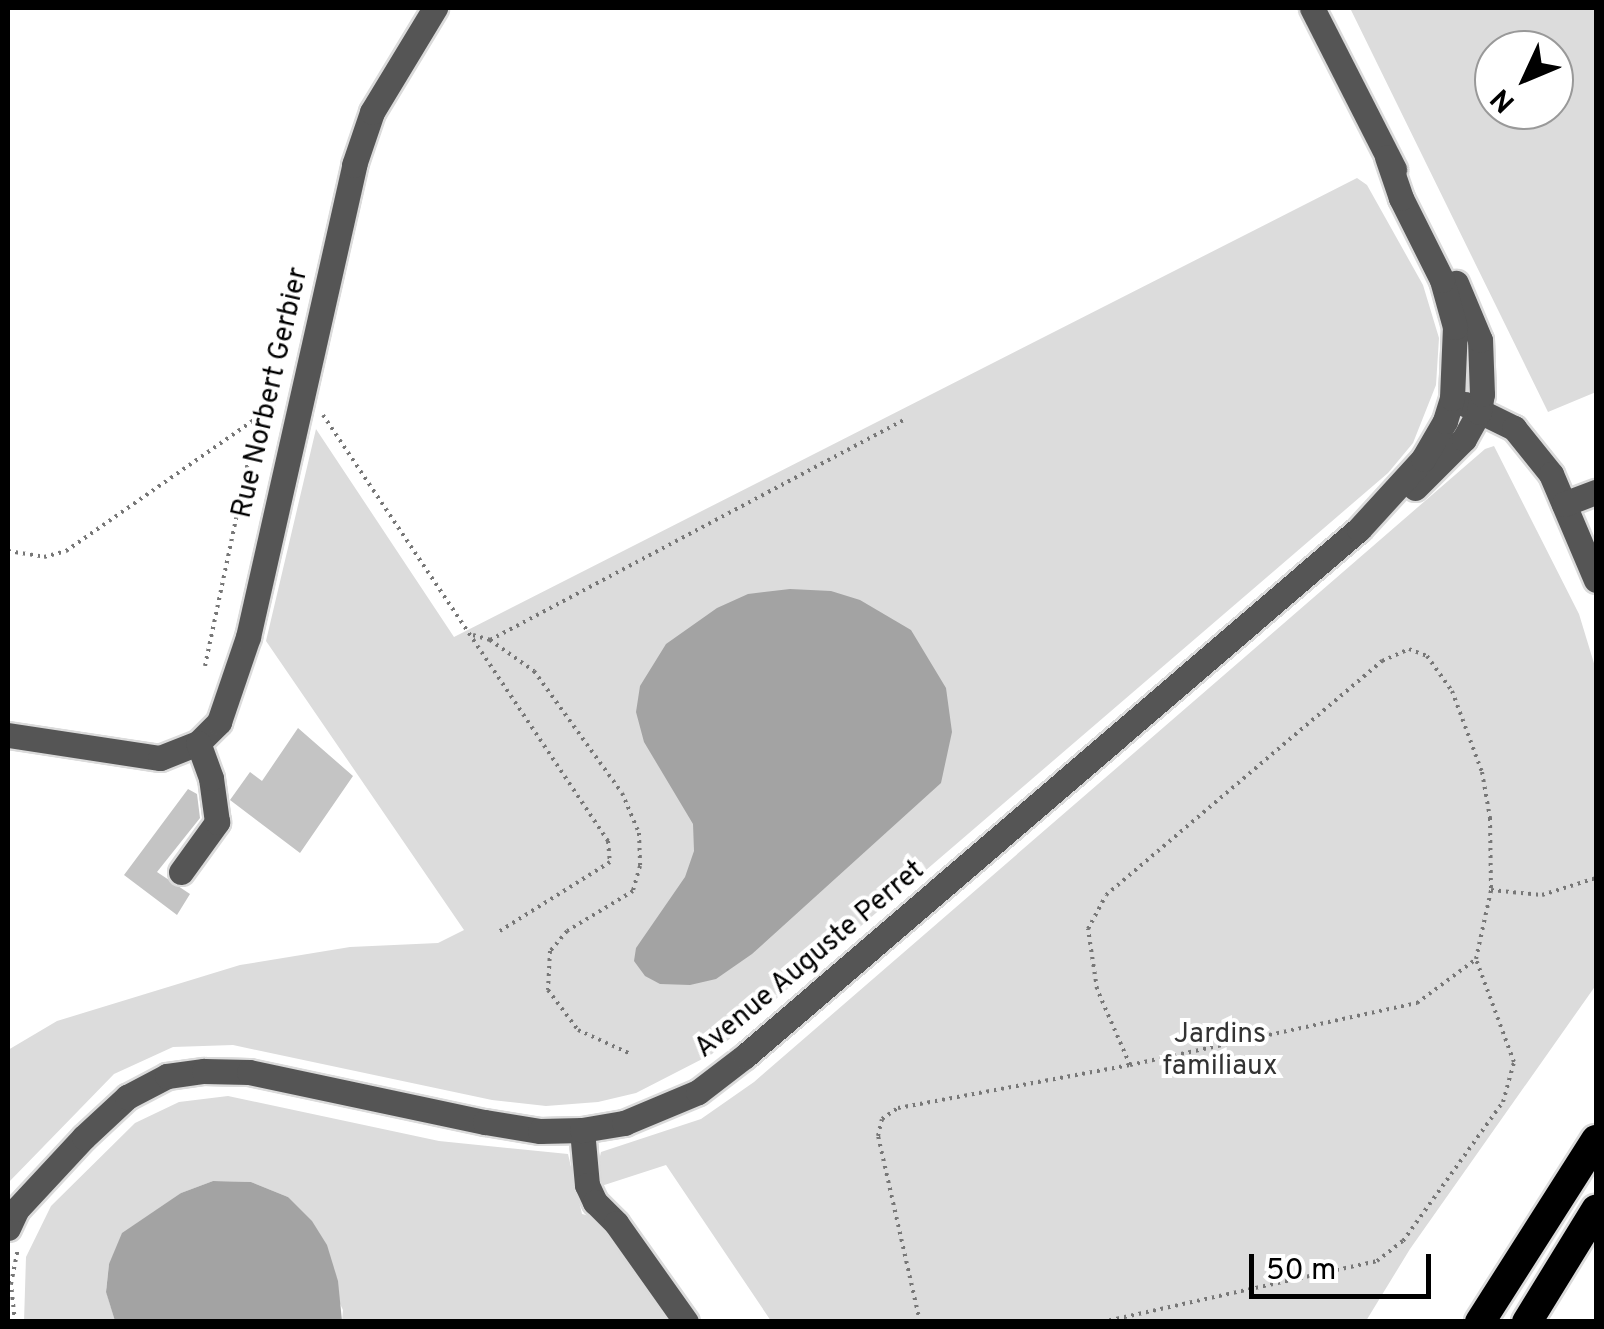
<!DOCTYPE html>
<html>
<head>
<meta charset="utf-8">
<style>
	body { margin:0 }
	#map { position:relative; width:1604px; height:1329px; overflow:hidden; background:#fff; font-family:Overpass,sans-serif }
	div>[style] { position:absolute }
	.green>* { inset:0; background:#dcdcdc }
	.water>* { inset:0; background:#a3a3a3 }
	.building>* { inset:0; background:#c4c4c4 }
	.path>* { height:4px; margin-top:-2px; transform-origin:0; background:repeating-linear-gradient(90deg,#777 0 2.5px,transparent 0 7.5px) }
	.roads { filter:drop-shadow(2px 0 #dbdbdb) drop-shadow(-2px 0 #dbdbdb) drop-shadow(0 2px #dbdbdb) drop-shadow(0 -2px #dbdbdb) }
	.minor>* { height:25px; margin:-12.5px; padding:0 12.5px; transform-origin:12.5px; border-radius:12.5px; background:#555 }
	.highway>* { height:30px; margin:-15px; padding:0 15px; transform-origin:15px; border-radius:15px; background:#000 }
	span { translate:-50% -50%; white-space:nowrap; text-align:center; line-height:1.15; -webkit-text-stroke:8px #fff; paint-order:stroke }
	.street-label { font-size:28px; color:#000 }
	.park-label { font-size:28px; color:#333 }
	.frame { position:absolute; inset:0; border:10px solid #000; pointer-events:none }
	.north { position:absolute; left:1474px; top:30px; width:100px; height:100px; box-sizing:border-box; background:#fff; border:2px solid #999; border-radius:50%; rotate:226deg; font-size:28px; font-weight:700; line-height:40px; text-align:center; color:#000 }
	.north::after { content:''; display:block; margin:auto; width:35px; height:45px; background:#000; clip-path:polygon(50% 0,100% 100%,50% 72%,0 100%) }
	.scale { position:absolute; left:1249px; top:1254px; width:182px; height:45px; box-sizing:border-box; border:5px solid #000; border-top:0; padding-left:12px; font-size:30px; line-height:35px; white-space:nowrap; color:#000; -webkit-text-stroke:8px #fff; paint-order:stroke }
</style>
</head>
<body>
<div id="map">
	<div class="green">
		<div style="clip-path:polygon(evenodd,1350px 8px,1596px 8px,1596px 392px,1548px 412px,1350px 8px,1554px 50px,1554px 110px,1494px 110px,1494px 50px,1554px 50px)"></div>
		<div style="clip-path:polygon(1357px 178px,1367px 185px,1423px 285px,1439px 338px,1436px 385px,1413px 443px,1388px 473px,712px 1054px,636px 1093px,598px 1102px,546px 1106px,492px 1100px,233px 1045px,173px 1047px,114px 1074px,8px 1183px,8px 1050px,57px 1021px,240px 965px,350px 947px,438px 943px,464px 930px,266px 641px,316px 429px,454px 637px)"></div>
		<div style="clip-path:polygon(1494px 446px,1579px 614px,1596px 670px,1596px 985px,1410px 1249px,1366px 1321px,771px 1321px,666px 1165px,592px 1189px,601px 1152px,701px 1119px,754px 1082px,1485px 449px)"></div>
		<div style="clip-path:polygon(228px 1096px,439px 1141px,568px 1154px,582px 1214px,601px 1219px,667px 1321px,342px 1321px,343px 1310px,288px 1197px,251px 1182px,213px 1181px,181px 1193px,109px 1264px,106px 1291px,115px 1321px,24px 1322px,26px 1257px,51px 1206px,135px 1123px,179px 1102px)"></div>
	</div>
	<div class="water">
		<div style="clip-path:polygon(790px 589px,831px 591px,860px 600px,911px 630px,946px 688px,952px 732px,941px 783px,752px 954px,716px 979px,690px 985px,660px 984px,645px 976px,634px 961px,636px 948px,685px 877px,694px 851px,693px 824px,644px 742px,636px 712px,640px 686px,666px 644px,717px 608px,748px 594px)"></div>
		<div style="clip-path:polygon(213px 1181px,251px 1182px,288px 1197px,312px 1221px,327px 1245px,338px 1281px,342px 1321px,115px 1321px,106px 1292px,109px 1264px,122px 1233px,181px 1193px)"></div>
	</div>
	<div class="building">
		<div style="clip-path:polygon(298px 728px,353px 776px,300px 853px,230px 800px,250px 772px,262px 781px)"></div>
		<div style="clip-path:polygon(188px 789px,197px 794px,200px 818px,157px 872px,190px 894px,177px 915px,124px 875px)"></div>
	</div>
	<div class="path">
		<div style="left:323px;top:415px;width:513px;rotate:56.22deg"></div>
		<div style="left:608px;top:841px;width:21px;rotate:85deg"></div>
		<div style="left:610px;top:862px;width:133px;rotate:147.9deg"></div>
		<div style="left:8px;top:551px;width:36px;rotate:9deg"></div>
		<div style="left:44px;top:557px;width:23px;rotate:-15deg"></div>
		<div style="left:66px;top:551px;width:255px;rotate:-34.9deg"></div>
		<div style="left:473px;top:635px;width:18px;rotate:16deg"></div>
		<div style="left:490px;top:640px;width:54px;rotate:35.2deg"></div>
		<div style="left:534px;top:671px;width:150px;rotate:54.2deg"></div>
		<div style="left:622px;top:793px;width:43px;rotate:67deg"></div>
		<div style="left:639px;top:833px;width:33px;rotate:88deg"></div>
		<div style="left:640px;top:866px;width:26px;rotate:106deg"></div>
		<div style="left:633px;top:891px;width:77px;rotate:148.8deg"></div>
		<div style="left:567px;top:931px;width:26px;rotate:130deg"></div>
		<div style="left:550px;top:951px;width:39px;rotate:93deg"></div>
		<div style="left:548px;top:990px;width:50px;rotate:53.1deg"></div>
		<div style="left:578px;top:1030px;width:58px;rotate:24.4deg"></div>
		<div style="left:490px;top:640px;width:468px;rotate:-28deg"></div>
		<div style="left:205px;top:666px;width:258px;rotate:-78.1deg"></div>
		<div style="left:1130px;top:1065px;width:83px;rotate:-113.5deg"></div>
		<div style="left:1097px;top:989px;width:61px;rotate:-98.5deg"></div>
		<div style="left:1088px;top:929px;width:38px;rotate:-62deg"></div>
		<div style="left:1106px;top:895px;width:362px;rotate:-40.3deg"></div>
		<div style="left:1382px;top:661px;width:30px;rotate:-24deg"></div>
		<div style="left:1409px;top:649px;width:19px;rotate:21deg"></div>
		<div style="left:1427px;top:656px;width:43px;rotate:54.5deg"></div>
		<div style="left:1452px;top:691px;width:86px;rotate:69.7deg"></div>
		<div style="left:1482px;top:772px;width:47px;rotate:80.1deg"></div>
		<div style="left:1490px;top:818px;width:72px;rotate:89.2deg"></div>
		<div style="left:15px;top:1322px;width:38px;rotate:-96deg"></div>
		<div style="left:11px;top:1284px;width:33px;rotate:-79deg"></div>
		<div style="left:920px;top:1322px;width:191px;rotate:-102.7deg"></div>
		<div style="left:878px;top:1136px;width:17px;rotate:-77deg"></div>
		<div style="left:882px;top:1119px;width:19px;rotate:-35deg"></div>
		<div style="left:898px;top:1108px;width:236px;rotate:-10.5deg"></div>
		<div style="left:1130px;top:1065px;width:294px;rotate:-12.2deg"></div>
		<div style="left:1417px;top:1003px;width:74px;rotate:-36.7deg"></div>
		<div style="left:1102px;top:1322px;width:282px;rotate:-12.5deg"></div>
		<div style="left:1377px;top:1261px;width:33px;rotate:-38deg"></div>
		<div style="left:1403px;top:1241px;width:171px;rotate:-54.3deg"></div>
		<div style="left:1503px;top:1102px;width:41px;rotate:-74.6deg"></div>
		<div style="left:1514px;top:1062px;width:110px;rotate:-110.3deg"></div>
		<div style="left:1476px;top:959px;width:71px;rotate:-77.7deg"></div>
		<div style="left:1491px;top:890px;width:51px;rotate:5.6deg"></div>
		<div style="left:1542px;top:895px;width:57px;rotate:-17.5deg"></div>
	</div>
	<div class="roads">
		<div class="minor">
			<div style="left:1312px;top:8px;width:181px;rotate:63deg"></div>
			<div style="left:1465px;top:404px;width:55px;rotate:26.1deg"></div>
			<div style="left:1514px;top:428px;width:59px;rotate:51.2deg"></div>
			<div style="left:1551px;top:474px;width:115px;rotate:67deg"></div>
			<div style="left:1415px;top:488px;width:69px;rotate:-45deg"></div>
			<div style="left:1464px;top:439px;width:31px;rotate:-61deg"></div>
			<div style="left:1479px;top:412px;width:18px;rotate:-81deg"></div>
			<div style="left:1482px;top:394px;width:54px;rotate:-92.1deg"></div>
			<div style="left:1480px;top:340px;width:62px;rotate:-112.8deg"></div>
			<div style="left:1564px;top:504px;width:34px;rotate:-21deg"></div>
			<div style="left:8px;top:735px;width:154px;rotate:8.6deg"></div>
			<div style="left:160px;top:758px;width:41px;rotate:-21.5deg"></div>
			<div style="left:198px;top:743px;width:30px;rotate:-45deg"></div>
			<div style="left:219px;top:722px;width:90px;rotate:-71.2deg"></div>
			<div style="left:248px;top:637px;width:484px;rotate:-77.3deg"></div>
			<div style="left:354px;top:165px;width:56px;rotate:-71.2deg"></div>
			<div style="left:372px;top:112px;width:122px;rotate:-58.8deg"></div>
			<div style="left:181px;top:872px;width:62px;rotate:-54.2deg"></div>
			<div style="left:217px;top:822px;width:44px;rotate:-97.8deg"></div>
			<div style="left:211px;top:778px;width:37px;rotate:-110deg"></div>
			<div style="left:582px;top:1130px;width:55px;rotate:84.8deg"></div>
			<div style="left:587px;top:1185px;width:19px;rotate:65deg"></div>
			<div style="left:595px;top:1202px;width:30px;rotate:45deg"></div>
			<div style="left:616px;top:1223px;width:121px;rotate:54.7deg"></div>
			<div style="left:8px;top:1228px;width:21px;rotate:-65deg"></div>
			<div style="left:17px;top:1209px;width:98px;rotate:-47.1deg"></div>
			<div style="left:84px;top:1137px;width:59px;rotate:-42.9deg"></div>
			<div style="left:127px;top:1097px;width:45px;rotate:-27.7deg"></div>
			<div style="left:167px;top:1076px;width:37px;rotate:-8deg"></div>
			<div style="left:204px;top:1071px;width:45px;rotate:1.3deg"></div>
			<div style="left:249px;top:1072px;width:241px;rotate:12deg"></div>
			<div style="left:485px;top:1122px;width:56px;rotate:9.3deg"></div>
			<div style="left:540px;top:1131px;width:42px;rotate:-1.4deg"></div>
			<div style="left:582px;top:1130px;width:43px;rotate:-9.5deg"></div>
			<div style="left:624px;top:1123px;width:80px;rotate:-22.7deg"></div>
			<div style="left:698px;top:1092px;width:59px;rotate:-37.5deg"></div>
			<div style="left:745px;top:1056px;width:809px;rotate:-40.64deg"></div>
			<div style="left:1359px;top:529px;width:95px;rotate:-47.6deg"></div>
			<div style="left:1423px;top:459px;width:44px;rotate:-59.9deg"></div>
			<div style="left:1445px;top:421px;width:24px;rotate:-73deg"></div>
			<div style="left:1452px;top:398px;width:71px;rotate:-87.6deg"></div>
			<div style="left:1455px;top:327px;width:49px;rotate:-105.5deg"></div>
			<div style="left:1442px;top:280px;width:92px;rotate:-116.6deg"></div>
			<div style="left:1401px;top:198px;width:43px;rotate:-108.9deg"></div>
		</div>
		<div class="highway">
			<div style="left:1480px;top:1322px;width:216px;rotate:-57.5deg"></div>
			<div style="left:1527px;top:1322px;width:132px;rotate:-58.4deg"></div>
		</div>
	</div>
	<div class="street-label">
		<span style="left:271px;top:393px;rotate:-77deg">Rue Norbert Gerbier</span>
		<span style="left:810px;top:960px;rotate:-40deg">Avenue Auguste Perret</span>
	</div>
	<div class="park-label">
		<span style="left:1220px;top:1051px">Jardins<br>familiaux</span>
	</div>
	<div class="frame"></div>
	<div class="north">N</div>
	<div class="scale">50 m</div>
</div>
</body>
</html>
